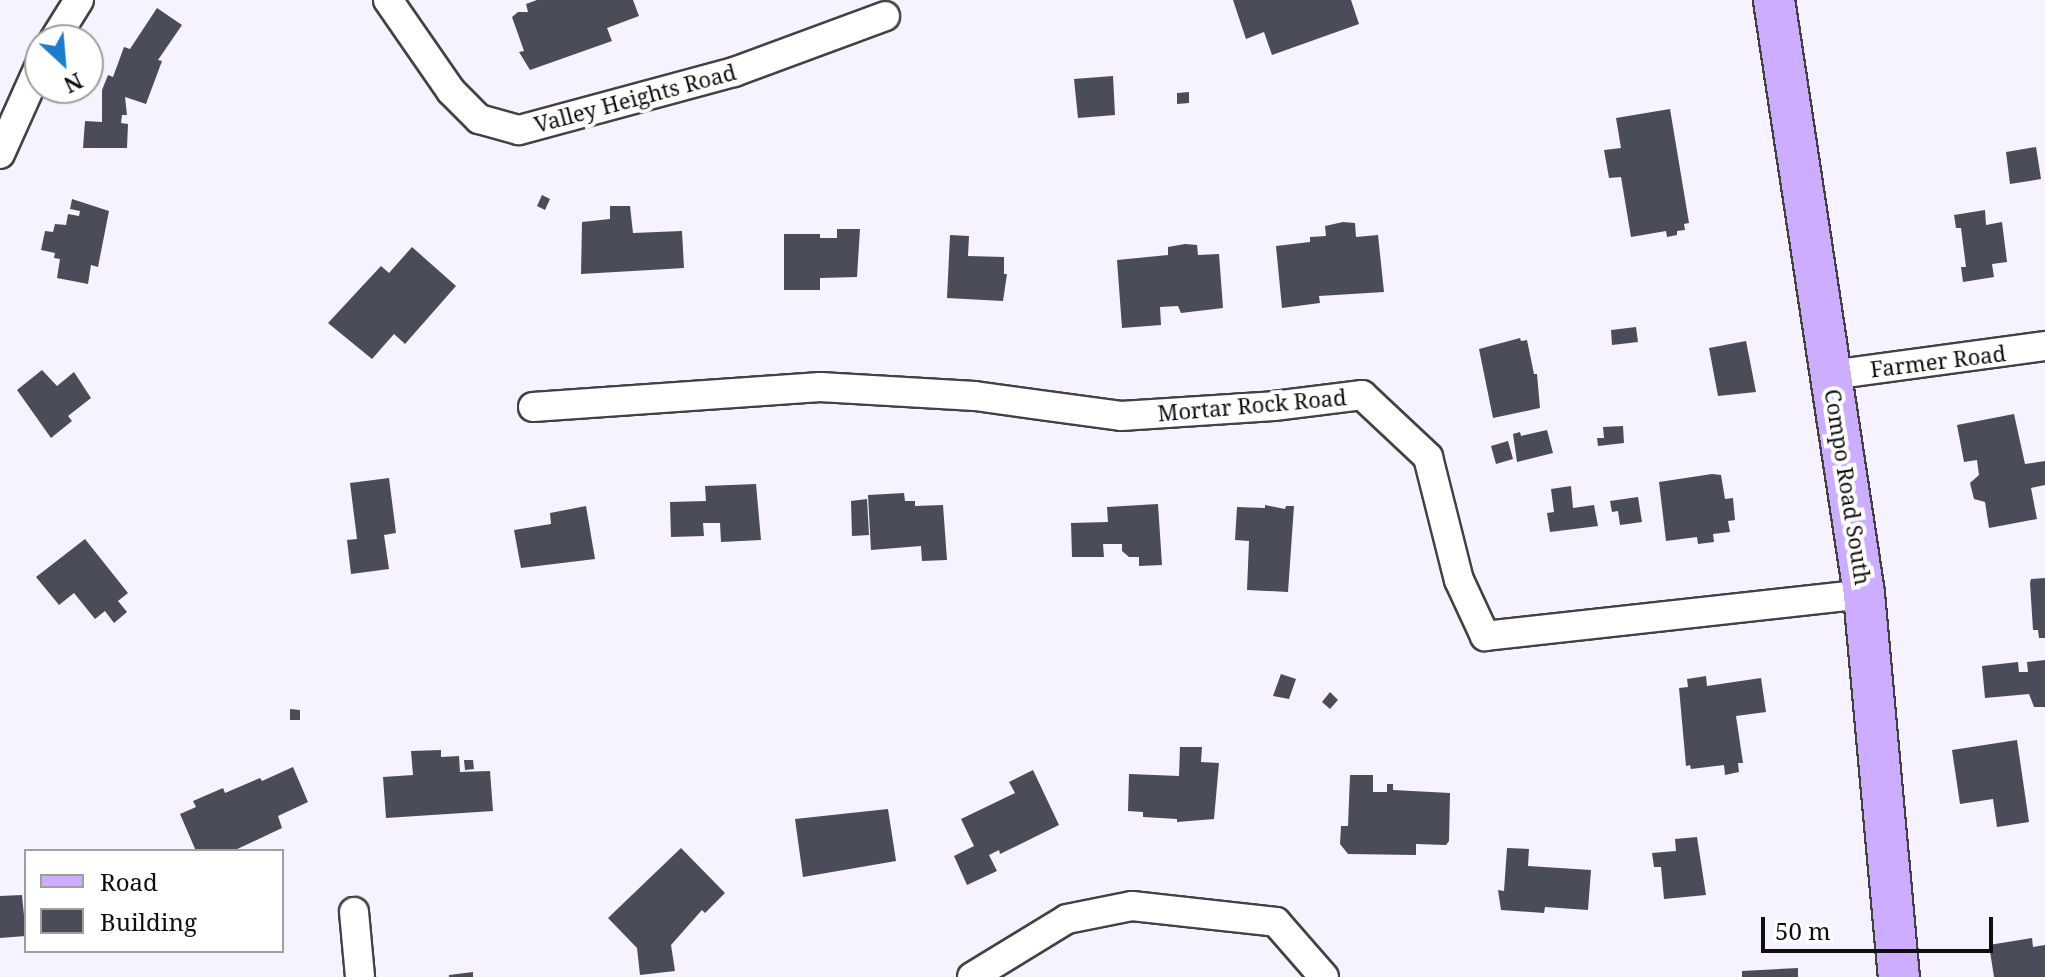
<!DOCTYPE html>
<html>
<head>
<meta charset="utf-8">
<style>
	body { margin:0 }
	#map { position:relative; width:2045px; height:977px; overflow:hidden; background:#f6f2ff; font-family:"Noto Serif",serif }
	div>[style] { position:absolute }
	.building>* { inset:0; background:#4b4c59 }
	.roads { filter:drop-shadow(2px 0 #424242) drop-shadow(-2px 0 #424242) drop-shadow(0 2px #424242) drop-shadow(0 -2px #424242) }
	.street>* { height:28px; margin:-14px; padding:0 14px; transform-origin:14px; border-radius:14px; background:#fff }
	.secondary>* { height:40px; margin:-20px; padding:0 20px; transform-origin:20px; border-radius:20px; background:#cdadff }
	span { translate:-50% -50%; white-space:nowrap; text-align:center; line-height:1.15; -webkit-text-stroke:8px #fff; paint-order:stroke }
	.street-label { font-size:22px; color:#0f0f0f }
	.legend { position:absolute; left:24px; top:849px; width:260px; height:104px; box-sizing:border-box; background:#fff; border:2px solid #9f9f9f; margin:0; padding:10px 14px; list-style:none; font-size:24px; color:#0f0f0f }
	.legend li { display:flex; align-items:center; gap:16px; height:40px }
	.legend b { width:40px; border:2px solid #9f9f9f }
	.north { position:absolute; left:24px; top:24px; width:80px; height:80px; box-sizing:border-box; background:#fff; border:2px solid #9f9f9f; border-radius:50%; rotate:154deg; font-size:22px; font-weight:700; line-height:32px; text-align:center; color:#0f0f0f }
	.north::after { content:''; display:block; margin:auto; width:28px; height:36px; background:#1b7ccc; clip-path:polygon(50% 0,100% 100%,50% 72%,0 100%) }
	.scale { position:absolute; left:1761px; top:917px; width:232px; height:36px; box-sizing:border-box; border:4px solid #0f0f0f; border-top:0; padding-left:10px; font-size:24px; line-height:28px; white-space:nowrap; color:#0f0f0f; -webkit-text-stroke:6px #fff; paint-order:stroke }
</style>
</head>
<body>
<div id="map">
	<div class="building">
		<div style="clip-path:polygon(537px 0,633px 0,639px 16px,607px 28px,612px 41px,530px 70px,519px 52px,524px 51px,512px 17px,518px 12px,528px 12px,526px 4px)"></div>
		<div style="clip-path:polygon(1233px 0,1351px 0,1359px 24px,1272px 55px,1264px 32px,1246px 39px)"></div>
		<div style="clip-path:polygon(157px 8px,182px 25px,158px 60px,162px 61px,146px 104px,125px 97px,127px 115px,122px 115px,121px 123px,128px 124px,127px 148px,83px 148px,85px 121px,102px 122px,102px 90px,108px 75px,113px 77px,124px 47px,130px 49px)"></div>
		<div style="clip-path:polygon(1113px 76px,1115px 115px,1078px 118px,1074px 79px)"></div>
		<div style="clip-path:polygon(1189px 92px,1189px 103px,1177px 104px,1177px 93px)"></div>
		<div style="clip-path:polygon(1670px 109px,1689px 223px,1684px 224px,1685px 230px,1677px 231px,1677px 235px,1667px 237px,1666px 231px,1631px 237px,1621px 177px,1609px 178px,1604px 150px,1621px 148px,1616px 118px)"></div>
		<div style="clip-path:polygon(2036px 147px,2041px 179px,2010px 184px,2006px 152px)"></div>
		<div style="clip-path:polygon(542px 195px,550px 199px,545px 210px,537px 206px)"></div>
		<div style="clip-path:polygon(72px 199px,109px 211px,98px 267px,91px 265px,88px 284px,57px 278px,60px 259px,54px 258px,55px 253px,41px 250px,45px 231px,53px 232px,55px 224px,66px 225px,68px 214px,79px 216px,80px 211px,70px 209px)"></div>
		<div style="clip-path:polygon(610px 206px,630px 206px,633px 233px,682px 231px,684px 268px,581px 274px,582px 222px,610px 219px)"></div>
		<div style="clip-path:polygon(1985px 210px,1986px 225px,2002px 222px,2007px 262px,1992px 264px,1994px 277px,1963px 282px,1961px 267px,1966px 267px,1961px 228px,1956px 228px,1954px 215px)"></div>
		<div style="clip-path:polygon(1343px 222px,1355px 223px,1356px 237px,1378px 235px,1384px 292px,1319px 296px,1320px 303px,1282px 308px,1276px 246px,1310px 242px,1310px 237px,1326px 236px,1325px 226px)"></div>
		<div style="clip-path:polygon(837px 229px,860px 229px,857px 277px,820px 278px,820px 290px,784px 290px,784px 234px,820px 234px,820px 238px,837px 238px)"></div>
		<div style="clip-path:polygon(950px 235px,969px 236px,968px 256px,1004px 257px,1004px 274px,1007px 274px,1003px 301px,947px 298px)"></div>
		<div style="clip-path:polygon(1185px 244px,1197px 245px,1198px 255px,1219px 254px,1223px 308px,1181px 313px,1178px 306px,1160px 307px,1161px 325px,1122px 328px,1117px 260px,1168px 255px,1168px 247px)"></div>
		<div style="clip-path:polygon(412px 247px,456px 286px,405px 344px,394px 334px,372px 359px,328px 323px,381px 266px,389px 273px)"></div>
		<div style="clip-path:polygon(1636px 327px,1638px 342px,1612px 345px,1611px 330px)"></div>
		<div style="clip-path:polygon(1520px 338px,1521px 341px,1527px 340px,1534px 374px,1537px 374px,1540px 408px,1493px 418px,1479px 349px)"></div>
		<div style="clip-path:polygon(1746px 341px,1756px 392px,1718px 396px,1709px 348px)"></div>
		<div style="clip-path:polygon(42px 370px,57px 386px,74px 372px,91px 398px,68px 416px,72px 421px,51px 438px,17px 390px)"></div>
		<div style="clip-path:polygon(2014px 414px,2025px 464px,2045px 461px,2045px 485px,2031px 488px,2037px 519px,1989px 528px,1985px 502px,1974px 499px,1970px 483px,1979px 475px,1977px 460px,1964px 462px,1957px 425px)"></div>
		<div style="clip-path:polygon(1623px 426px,1624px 443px,1598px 446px,1597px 438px,1604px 438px,1603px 427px)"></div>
		<div style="clip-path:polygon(1547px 430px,1553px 453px,1517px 462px,1513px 434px,1520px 432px,1521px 436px)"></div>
		<div style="clip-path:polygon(1508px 441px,1513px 459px,1496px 464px,1491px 446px)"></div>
		<div style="clip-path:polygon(1712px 474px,1721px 475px,1725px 499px,1733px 498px,1735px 520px,1728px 521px,1730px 532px,1713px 534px,1714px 542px,1698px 544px,1697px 537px,1666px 541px,1659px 482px)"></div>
		<div style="clip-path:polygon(389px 478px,396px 533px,384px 535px,389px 569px,351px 574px,347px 540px,357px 539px,350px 483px)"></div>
		<div style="clip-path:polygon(756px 484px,761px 540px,721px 542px,720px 523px,703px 523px,704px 536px,671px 537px,670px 502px,706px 501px,705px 486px)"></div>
		<div style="clip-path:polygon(1571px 486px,1573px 508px,1594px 505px,1598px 526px,1550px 532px,1547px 513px,1554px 512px,1551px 489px)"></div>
		<div style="clip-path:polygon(904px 493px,905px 501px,915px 501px,915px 506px,943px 505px,947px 560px,922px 561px,921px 546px,871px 550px,868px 495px)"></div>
		<div style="clip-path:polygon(1638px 497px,1642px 522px,1620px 525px,1618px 511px,1612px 512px,1610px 501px)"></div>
		<div style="clip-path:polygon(867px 499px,869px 535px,852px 536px,851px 501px)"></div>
		<div style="clip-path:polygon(1158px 504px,1162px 565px,1139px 566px,1139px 557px,1129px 557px,1122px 551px,1122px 544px,1103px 544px,1104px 557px,1072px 557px,1071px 523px,1108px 522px,1107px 507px)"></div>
		<div style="clip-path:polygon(1265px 505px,1285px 509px,1286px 506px,1294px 506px,1288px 592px,1247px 590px,1249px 541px,1235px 540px,1237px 507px,1265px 508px)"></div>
		<div style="clip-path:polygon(586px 506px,595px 559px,521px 568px,514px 530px,551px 524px,550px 513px)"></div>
		<div style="clip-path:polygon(85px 539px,128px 593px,118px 601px,127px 612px,114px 623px,105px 611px,95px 619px,74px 593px,59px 605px,36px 577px)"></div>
		<div style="clip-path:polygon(2045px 578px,2045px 638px,2039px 638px,2038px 630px,2033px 630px,2030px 583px,2031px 579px)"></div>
		<div style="clip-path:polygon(2045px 660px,2045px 707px,2034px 707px,2029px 694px,1985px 698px,1982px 666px,2018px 662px,2019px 672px,2028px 672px,2027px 662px)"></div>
		<div style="clip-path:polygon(1281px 674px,1296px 679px,1289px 699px,1273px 696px)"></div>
		<div style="clip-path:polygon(1706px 676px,1707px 686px,1761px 678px,1766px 712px,1736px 716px,1743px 763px,1738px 763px,1739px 772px,1725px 775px,1724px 765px,1691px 769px,1690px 765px,1686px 766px,1679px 688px,1688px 687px,1687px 679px)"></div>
		<div style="clip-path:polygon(1330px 692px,1338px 700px,1330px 709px,1322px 702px)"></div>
		<div style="clip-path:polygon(290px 709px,300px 710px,300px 720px,290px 720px)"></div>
		<div style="clip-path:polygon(2017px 740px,2029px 822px,1997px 827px,1993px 799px,1960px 804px,1952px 750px)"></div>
		<div style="clip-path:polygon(1180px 747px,1202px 747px,1201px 762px,1219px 763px,1214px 819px,1177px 822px,1177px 819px,1143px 817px,1143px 812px,1128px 811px,1129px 774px,1179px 776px)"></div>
		<div style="clip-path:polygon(441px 750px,441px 757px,459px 756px,460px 772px,490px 771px,493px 811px,386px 818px,383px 777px,413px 775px,411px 751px)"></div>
		<div style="clip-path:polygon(464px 760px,473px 760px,474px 769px,465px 770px)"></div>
		<div style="clip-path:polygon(293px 767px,308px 802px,278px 816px,282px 828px,233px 851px,196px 851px,180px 814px,196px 807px,193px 801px,223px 788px,225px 793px,260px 778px,262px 781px)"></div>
		<div style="clip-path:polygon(1033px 770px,1059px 825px,1000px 854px,999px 850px,989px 855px,997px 871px,967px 885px,954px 856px,974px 846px,961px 819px,1015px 793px,1009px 782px)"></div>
		<div style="clip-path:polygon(1350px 775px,1373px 775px,1373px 792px,1387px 792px,1387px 784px,1393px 784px,1393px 790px,1450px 793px,1449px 841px,1446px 845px,1416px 844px,1416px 855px,1348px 854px,1340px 844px,1341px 826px,1348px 826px)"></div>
		<div style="clip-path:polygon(888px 809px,896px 861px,803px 877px,795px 819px)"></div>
		<div style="clip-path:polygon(1697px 837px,1706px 895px,1664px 899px,1661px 867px,1654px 867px,1652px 853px,1676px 851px,1675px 839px)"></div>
		<div style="clip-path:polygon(681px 848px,725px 893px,705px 913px,702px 910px,671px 945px,675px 971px,640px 975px,637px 948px,608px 918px)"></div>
		<div style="clip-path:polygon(1507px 848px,1529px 849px,1528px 866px,1591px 870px,1588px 910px,1545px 907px,1544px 913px,1501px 910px,1498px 890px,1504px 891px)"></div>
		<div style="clip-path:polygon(22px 895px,26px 936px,0 938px,0 896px)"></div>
		<div style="clip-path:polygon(2032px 938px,2033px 947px,2045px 945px,2045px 977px,1994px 977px,1989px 945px)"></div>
		<div style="clip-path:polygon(1798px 968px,1798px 977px,1742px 977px,1742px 971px)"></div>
		<div style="clip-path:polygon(473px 972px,473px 977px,449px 977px,449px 975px)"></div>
	</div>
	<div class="roads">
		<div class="street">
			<div style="left:388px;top:0;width:111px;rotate:55.3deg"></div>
			<div style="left:451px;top:91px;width:40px;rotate:45deg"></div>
			<div style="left:479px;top:119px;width:41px;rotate:15.4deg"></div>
			<div style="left:519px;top:130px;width:223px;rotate:-15.1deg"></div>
			<div style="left:734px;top:72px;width:161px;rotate:-20.3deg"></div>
			<div style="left:54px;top:40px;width:47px;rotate:-58deg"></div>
			<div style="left:0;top:154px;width:98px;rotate:-65.8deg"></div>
			<div style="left:1831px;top:375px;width:216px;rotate:-7.7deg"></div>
			<div style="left:533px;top:407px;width:288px;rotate:-4deg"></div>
			<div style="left:820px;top:387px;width:155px;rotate:3.3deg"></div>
			<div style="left:975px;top:396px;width:147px;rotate:7.8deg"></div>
			<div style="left:1121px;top:416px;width:153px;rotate:-3.7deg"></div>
			<div style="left:1274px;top:406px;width:89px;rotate:-7.1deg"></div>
			<div style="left:1362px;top:395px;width:91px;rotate:43.2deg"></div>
			<div style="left:1428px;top:457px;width:127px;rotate:75.9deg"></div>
			<div style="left:1459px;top:580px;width:62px;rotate:65.1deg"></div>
			<div style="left:1485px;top:636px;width:381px;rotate:-6.3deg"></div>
			<div style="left:354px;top:912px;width:65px;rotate:84.7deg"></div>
			<div style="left:972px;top:977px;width:111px;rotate:-31.4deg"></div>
			<div style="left:1067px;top:919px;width:66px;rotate:-11.3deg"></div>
			<div style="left:1132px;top:906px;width:145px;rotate:6.3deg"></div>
			<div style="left:1276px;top:922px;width:73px;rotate:48.9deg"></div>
		</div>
		<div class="secondary">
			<div style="left:1774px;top:0;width:601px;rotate:81.38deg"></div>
			<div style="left:1864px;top:594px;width:385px;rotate:84.8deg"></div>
		</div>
	</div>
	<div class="street-label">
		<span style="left:635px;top:98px;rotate:-15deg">Valley Heights Road</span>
		<span style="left:1938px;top:361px;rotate:-7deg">Farmer Road</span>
		<span style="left:1252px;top:405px;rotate:-5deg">Mortar Rock Road</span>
		<span style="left:1848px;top:487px;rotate:81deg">Compo Road South</span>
	</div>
	<ul class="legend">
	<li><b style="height:10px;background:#cdadff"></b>Road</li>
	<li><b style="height:22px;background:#4b4c59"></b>Building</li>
	</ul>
	<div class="north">N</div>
	<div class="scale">50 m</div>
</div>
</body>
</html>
